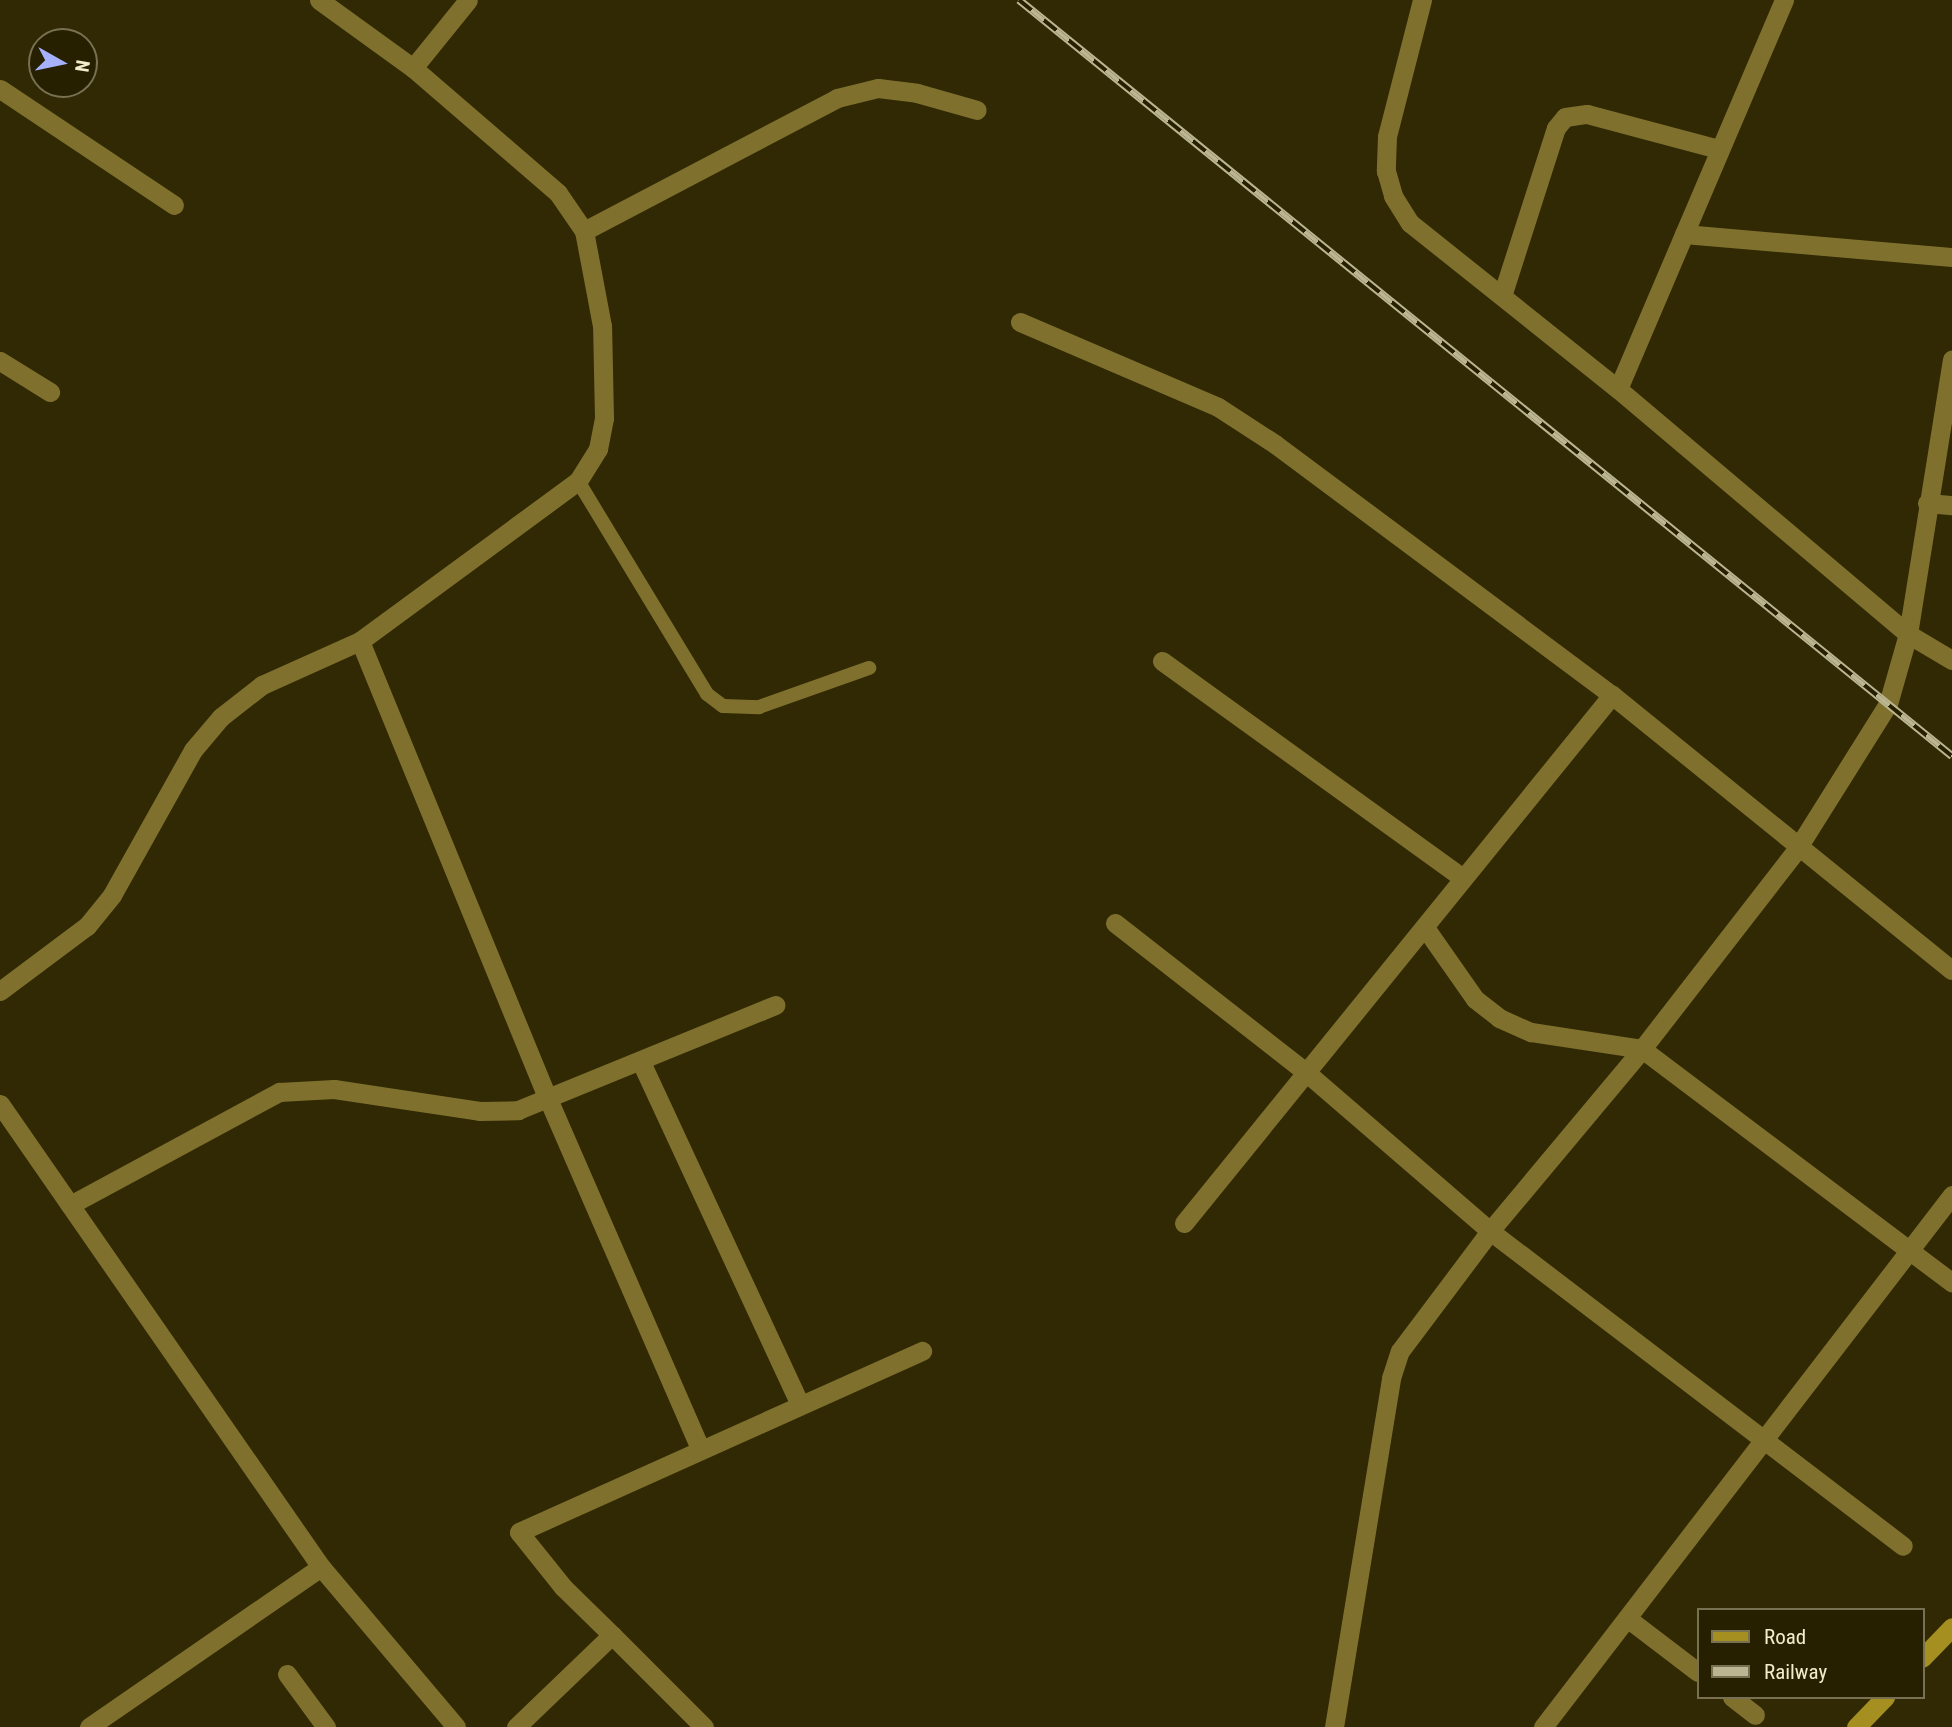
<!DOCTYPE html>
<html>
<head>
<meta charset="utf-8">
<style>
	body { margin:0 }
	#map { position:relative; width:1952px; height:1727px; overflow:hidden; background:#302904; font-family:"Roboto Condensed",sans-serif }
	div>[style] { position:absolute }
	.service>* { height:14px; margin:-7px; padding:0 7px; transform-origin:7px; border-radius:7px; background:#7f712d }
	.minor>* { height:19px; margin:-9.5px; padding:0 9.5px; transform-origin:9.5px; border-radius:9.5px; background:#7f712d }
	.primary>* { height:19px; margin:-9.5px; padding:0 9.5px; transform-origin:9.5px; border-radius:9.5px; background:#a48f20 }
	.rail>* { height:8px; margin-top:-4px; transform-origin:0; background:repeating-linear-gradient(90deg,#261f00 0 16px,#bcb592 0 32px); box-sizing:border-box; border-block:2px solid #bcb592 }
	span { translate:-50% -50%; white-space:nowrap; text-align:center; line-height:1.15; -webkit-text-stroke:7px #261f00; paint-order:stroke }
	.legend { position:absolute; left:1697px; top:1608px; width:228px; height:91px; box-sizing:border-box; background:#261f00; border:2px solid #787151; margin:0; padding:9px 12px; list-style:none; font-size:21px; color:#f3eccb }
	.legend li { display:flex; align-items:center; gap:14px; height:35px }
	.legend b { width:35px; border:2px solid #787151 }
	.north { position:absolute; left:28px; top:28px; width:70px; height:70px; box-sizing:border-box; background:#261f00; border:2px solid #787151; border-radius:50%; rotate:99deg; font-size:19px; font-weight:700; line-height:28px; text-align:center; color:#f3eccb }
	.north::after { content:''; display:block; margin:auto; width:24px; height:32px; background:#a6b1fc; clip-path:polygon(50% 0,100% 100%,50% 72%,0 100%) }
</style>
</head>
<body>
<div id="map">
	<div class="service">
		<div style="left:578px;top:481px;width:249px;rotate:58.8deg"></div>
		<div style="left:707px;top:694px;width:20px;rotate:37deg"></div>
		<div style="left:723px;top:706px;width:36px;rotate:2deg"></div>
		<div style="left:759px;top:707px;width:117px;rotate:-19.5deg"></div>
	</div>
	<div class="minor">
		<div style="left:1422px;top:0;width:140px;rotate:104.4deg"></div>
		<div style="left:1387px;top:136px;width:35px;rotate:92deg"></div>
		<div style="left:1386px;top:171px;width:26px;rotate:74deg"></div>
		<div style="left:1393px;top:196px;width:32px;rotate:58deg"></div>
		<div style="left:1410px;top:223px;width:266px;rotate:38.6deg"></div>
		<div style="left:1618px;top:389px;width:380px;rotate:40.2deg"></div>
		<div style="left:1908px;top:634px;width:51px;rotate:30.6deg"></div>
		<div style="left:413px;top:68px;width:87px;rotate:-51deg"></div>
		<div style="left:0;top:89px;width:209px;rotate:33.7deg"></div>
		<div style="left:584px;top:231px;width:286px;rotate:-27.7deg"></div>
		<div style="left:837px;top:98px;width:42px;rotate:-13.7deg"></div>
		<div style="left:878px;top:88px;width:39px;rotate:7deg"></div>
		<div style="left:917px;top:93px;width:62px;rotate:15.8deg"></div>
		<div style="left:1684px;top:234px;width:269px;rotate:4.9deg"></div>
		<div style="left:1502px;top:296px;width:176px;rotate:-72.2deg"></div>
		<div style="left:1556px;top:128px;width:14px;rotate:-51deg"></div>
		<div style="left:1565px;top:117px;width:22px;rotate:-8deg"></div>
		<div style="left:1587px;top:114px;width:137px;rotate:14.9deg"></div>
		<div style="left:1020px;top:322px;width:215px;rotate:23.2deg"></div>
		<div style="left:1218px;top:407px;width:68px;rotate:33deg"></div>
		<div style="left:1275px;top:444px;width:420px;rotate:36.7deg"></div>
		<div style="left:1612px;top:695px;width:437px;rotate:39deg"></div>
		<div style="left:0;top:361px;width:59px;rotate:31.8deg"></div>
		<div style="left:1618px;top:389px;width:423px;rotate:-66.9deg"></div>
		<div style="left:1927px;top:503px;width:25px;rotate:5deg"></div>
		<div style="left:360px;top:641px;width:497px;rotate:67.7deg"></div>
		<div style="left:549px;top:1101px;width:378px;rotate:66.5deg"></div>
		<div style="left:1162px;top:661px;width:370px;rotate:35.8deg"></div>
		<div style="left:1115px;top:923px;width:244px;rotate:38deg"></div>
		<div style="left:1307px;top:1073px;width:242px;rotate:40.8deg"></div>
		<div style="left:1490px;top:1231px;width:519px;rotate:37.33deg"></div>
		<div style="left:1426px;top:929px;width:85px;rotate:55deg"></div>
		<div style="left:1475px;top:999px;width:31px;rotate:38deg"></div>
		<div style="left:1499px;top:1018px;width:35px;rotate:24deg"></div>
		<div style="left:1531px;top:1032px;width:112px;rotate:8.7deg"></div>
		<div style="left:1642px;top:1049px;width:388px;rotate:37deg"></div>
		<div style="left:0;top:991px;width:109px;rotate:-36.8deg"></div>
		<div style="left:87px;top:926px;width:40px;rotate:-51deg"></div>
		<div style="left:112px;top:895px;width:166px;rotate:-60.8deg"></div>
		<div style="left:193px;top:750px;width:43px;rotate:-49.7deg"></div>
		<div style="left:221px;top:717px;width:52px;rotate:-38deg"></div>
		<div style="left:262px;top:685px;width:107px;rotate:-24.2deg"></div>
		<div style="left:360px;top:641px;width:270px;rotate:-36.3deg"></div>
		<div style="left:578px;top:481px;width:38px;rotate:-58deg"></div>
		<div style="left:598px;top:449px;width:32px;rotate:-79deg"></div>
		<div style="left:604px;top:418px;width:92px;rotate:-91.2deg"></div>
		<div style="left:602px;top:326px;width:97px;rotate:-100.7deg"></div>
		<div style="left:584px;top:231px;width:46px;rotate:-124.4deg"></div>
		<div style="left:558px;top:193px;width:191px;rotate:-139.2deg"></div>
		<div style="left:413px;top:68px;width:116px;rotate:-144.1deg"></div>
		<div style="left:641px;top:1062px;width:377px;rotate:65.1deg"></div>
		<div style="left:0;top:1104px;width:563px;rotate:55.27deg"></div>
		<div style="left:70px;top:1205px;width:238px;rotate:-28.4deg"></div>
		<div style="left:279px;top:1092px;width:55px;rotate:-3.1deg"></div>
		<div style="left:334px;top:1089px;width:147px;rotate:8.6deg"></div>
		<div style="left:479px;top:1111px;width:39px;rotate:-1deg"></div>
		<div style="left:518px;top:1110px;width:278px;rotate:-22.2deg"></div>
		<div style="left:1184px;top:1223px;width:680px;rotate:-50.97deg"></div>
		<div style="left:1627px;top:1618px;width:89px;rotate:37.3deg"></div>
		<div style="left:612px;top:1635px;width:130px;rotate:45deg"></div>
		<div style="left:287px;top:1674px;width:66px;rotate:53.7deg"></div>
		<div style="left:1732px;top:1697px;width:29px;rotate:38deg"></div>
		<div style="left:89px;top:1727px;width:282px;rotate:-34.6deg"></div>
		<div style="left:321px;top:1567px;width:209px;rotate:49.8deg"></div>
		<div style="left:516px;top:1727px;width:133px;rotate:-43.8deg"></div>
		<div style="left:612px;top:1635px;width:69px;rotate:-135.6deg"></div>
		<div style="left:563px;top:1587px;width:70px;rotate:-128.7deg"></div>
		<div style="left:519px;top:1532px;width:442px;rotate:-24.2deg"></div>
		<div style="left:1334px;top:1727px;width:354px;rotate:-80.7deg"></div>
		<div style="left:1391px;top:1378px;width:28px;rotate:-72deg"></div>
		<div style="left:1400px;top:1351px;width:150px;rotate:-53.1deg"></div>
		<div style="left:1490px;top:1231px;width:237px;rotate:-50.1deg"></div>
		<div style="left:1642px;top:1049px;width:253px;rotate:-52.2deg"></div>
		<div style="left:1797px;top:849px;width:171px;rotate:-57.9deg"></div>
		<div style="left:1888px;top:704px;width:73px;rotate:-74.1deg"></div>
		<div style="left:1908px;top:634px;width:278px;rotate:-80.9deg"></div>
		<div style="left:1543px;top:1727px;width:671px;rotate:-52.45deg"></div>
	</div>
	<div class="primary">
		<div style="left:1922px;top:1658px;width:43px;rotate:-45.9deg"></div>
		<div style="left:1856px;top:1727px;width:42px;rotate:-46deg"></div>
	</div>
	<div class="rail">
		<div style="left:1019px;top:0;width:1201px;rotate:39.02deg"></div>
	</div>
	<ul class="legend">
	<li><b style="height:9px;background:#a48f20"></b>Road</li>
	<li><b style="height:9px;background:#bcb592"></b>Railway</li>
	</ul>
	<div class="north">N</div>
</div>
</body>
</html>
